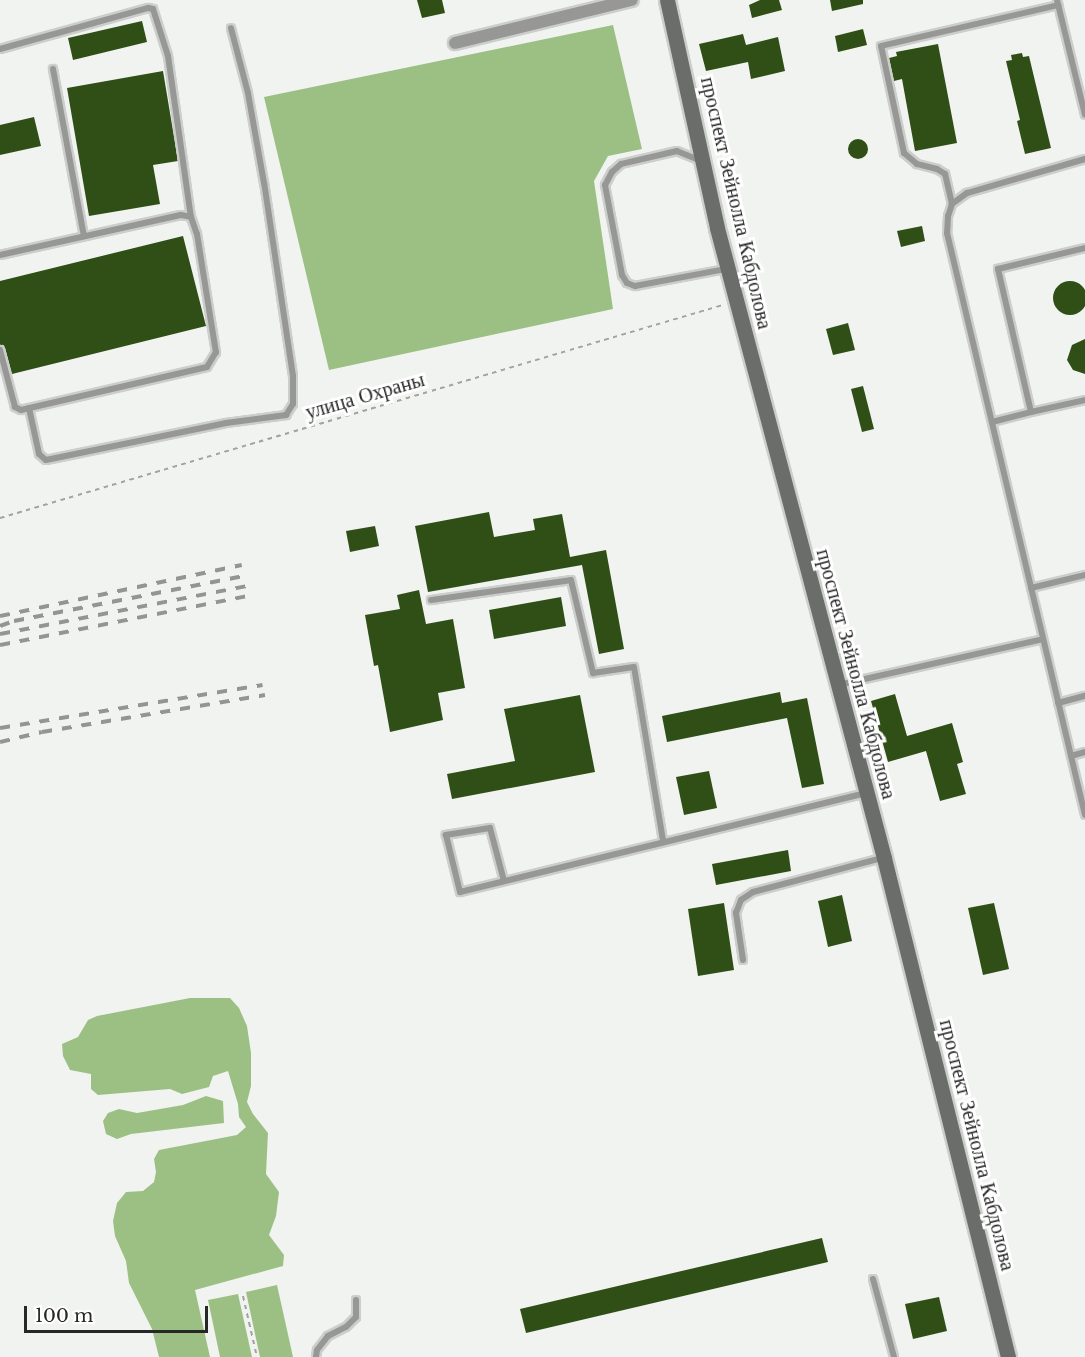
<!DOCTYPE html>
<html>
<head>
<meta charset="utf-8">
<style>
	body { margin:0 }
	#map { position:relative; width:1085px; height:1357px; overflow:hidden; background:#f1f3f0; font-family:"Libre Baskerville",serif }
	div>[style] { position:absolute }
	.forest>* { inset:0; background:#9cc084 }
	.building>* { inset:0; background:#304f16 }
	.round { border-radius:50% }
	.path>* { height:2px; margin-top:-1px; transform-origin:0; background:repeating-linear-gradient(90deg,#a2a3a1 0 4.5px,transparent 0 9px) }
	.roads { filter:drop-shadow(2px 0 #cccecc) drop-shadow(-2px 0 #cccecc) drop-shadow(0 2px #cccecc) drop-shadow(0 -2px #cccecc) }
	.service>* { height:6px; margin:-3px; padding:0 3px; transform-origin:3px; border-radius:3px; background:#979896 }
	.minor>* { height:12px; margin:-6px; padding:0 6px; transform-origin:6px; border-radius:6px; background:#979896 }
	.secondary>* { height:15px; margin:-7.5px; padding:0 7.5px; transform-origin:7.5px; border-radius:7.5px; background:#6b6d6b }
	.rail>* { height:4px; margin-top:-2px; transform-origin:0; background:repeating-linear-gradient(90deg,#939593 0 10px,transparent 0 20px) }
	span { translate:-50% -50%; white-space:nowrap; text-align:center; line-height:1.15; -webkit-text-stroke:6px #fff; paint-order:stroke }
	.street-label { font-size:20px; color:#262726 }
	.scale { position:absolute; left:24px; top:1306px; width:184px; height:27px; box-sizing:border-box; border:3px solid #262726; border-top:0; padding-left:8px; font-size:18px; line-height:21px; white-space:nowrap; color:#262726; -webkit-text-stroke:4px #fff; paint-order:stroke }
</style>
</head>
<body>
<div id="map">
	<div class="forest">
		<div style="clip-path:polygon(613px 25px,642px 149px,608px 156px,594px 181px,613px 309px,329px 370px,264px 97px)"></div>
		<div style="clip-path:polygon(190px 998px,230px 998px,239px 1008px,247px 1026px,251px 1053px,251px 1086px,247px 1102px,253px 1114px,268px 1133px,266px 1174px,279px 1192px,276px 1216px,269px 1235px,284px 1255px,283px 1266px,195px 1290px,210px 1357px,159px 1357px,152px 1329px,129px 1283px,126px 1261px,115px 1236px,113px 1221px,117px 1203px,126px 1192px,143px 1191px,154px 1182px,156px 1172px,154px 1159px,159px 1150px,237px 1135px,246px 1127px,239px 1117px,238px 1104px,228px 1071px,213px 1076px,209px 1087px,182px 1094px,170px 1089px,98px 1095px,91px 1089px,91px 1074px,70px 1070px,63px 1056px,62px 1044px,78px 1037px,88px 1020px,97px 1016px)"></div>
		<div style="clip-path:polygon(206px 1096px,223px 1101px,224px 1123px,131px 1134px,117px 1139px,106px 1134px,103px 1121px,108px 1113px,119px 1109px,137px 1113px,183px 1105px)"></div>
		<div style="clip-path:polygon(277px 1285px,293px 1357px,260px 1357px,246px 1292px)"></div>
		<div style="clip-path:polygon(238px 1294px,252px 1357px,220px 1357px,208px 1300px)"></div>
	</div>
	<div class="building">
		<div style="clip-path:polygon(417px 0,442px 0,445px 13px,422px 18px)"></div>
		<div style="clip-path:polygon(760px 0,779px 0,782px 10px,752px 18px,749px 5px)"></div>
		<div style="clip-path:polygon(830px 0,863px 0,863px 4px,832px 11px)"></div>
		<div style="clip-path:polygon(142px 21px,147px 42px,73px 60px,68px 38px)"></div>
		<div style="clip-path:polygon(863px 29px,867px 45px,838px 52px,835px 36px)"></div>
		<div style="clip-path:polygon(743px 34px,746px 45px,778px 37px,785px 71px,751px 79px,748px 62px,706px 71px,699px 44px)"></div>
		<div style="clip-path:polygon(938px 44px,957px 143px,915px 151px,902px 79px,894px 81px,889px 58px,897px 56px,896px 52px)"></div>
		<div style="clip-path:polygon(1022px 53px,1023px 57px,1029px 56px,1051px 148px,1025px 154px,1017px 121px,1020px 120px,1006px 61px,1012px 60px,1011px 55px)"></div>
		<div style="clip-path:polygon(163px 71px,178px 161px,153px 165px,160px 204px,89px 216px,67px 88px)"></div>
		<div style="clip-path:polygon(34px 117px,41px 146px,0 155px,0 125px)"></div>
		<div class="round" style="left:848px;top:139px;width:20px;height:20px"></div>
		<div style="clip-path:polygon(922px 226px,925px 241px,901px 247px,897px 231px)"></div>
		<div style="clip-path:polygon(183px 236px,206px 326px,12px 374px,5px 348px,0 345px,0 281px)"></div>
		<div class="round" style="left:1053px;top:281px;width:34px;height:34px"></div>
		<div style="clip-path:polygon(848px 323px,855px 350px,833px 355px,826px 329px)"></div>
		<div style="clip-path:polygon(1085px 339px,1085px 374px,1073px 370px,1067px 360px,1072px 345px)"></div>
		<div style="clip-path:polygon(863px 386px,874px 429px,862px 432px,851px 389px)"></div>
		<div style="clip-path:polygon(489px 512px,494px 537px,535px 530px,533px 519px,562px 514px,570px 557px,606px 550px,624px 649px,599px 654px,582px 565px,428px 592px,415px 526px)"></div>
		<div style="clip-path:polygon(375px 526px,379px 546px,350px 552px,346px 531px)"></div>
		<div style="clip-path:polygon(419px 590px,426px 624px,453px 619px,465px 688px,438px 693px,443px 720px,390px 732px,378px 665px,374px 666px,365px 615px,400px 609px,397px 595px)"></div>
		<div style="clip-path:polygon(561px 597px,566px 626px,494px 639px,489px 610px)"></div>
		<div style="clip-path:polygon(780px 692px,782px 703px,807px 698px,824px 784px,802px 788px,787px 718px,667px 742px,662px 716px)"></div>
		<div style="clip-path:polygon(895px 694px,907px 736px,952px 723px,963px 762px,957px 764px,966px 794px,940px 801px,926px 751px,888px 762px,871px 701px)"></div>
		<div style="clip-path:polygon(580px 695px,595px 772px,452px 799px,447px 774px,515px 761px,504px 709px)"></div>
		<div style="clip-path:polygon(709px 771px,717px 808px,684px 815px,676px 777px)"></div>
		<div style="clip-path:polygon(788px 850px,791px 871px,716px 885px,712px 864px)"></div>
		<div style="clip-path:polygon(842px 895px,852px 941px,828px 947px,818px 901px)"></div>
		<div style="clip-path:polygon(724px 903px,734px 970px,698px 976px,688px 909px)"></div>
		<div style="clip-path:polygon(994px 903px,1009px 969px,983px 975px,968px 908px)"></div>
		<div style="clip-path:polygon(822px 1238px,828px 1262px,526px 1333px,520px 1309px)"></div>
		<div style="clip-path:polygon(939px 1297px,947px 1331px,913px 1339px,905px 1304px)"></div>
	</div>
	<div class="path">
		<div style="left:0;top:518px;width:754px;rotate:-16.42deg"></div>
		<div style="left:243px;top:1296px;width:63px;rotate:77.1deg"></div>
	</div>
	<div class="roads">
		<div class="service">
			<div style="left:1057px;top:0;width:118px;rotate:76.3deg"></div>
			<div style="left:0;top:49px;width:154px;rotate:-15.5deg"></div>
			<div style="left:148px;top:8px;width:5px;rotate:11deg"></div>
			<div style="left:153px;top:9px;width:49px;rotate:72.3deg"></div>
			<div style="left:168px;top:56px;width:163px;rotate:81.9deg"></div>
			<div style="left:53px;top:69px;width:170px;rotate:79.5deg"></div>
			<div style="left:1085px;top:159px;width:123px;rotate:163.9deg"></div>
			<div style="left:967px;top:193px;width:19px;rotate:144deg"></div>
			<div style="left:952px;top:204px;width:13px;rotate:108deg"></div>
			<div style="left:948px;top:216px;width:17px;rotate:93deg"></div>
			<div style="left:947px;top:233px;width:598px;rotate:76.66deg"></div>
			<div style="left:699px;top:160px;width:24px;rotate:-158deg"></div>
			<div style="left:677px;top:151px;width:57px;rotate:166.9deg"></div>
			<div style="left:621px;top:164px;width:12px;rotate:138deg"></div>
			<div style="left:612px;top:172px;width:15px;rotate:118deg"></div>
			<div style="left:605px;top:185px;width:92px;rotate:79.3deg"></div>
			<div style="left:622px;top:275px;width:9px;rotate:58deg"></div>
			<div style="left:627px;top:283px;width:9px;rotate:21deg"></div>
			<div style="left:635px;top:286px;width:93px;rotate:-10.6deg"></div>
			<div style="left:952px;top:204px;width:31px;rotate:-103deg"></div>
			<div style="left:945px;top:174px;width:9px;rotate:-148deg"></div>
			<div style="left:937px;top:169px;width:21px;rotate:-166deg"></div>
			<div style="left:917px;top:164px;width:17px;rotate:-140deg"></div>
			<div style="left:904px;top:153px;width:109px;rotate:-102.1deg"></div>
			<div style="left:881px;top:46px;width:182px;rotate:-13deg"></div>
			<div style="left:0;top:255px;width:185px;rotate:-12.5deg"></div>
			<div style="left:181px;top:215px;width:10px;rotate:11deg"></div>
			<div style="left:191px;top:217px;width:18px;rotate:71deg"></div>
			<div style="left:197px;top:234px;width:120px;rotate:80.9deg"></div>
			<div style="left:216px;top:352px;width:17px;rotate:121deg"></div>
			<div style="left:207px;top:367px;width:191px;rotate:167deg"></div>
			<div style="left:21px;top:410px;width:7px;rotate:-153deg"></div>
			<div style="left:15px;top:407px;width:59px;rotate:-104.7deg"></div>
			<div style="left:29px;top:408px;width:47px;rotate:77.7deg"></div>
			<div style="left:39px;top:454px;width:9px;rotate:41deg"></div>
			<div style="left:46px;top:460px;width:184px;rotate:-11.6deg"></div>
			<div style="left:226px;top:423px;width:61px;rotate:-7.6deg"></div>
			<div style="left:286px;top:415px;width:13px;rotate:-58deg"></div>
			<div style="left:293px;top:404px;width:28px;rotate:-90deg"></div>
			<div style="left:293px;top:376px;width:195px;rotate:-98.5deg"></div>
			<div style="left:264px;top:183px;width:91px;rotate:-100.1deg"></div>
			<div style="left:248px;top:93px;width:67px;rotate:-104.7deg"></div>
			<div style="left:1031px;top:412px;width:55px;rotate:-12.5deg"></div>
			<div style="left:992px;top:422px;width:40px;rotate:-14.4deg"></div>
			<div style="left:1031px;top:412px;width:147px;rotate:-103deg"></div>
			<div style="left:998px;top:269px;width:89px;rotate:-13.6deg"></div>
			<div style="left:1031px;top:588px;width:56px;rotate:-13.5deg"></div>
			<div style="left:431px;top:600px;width:141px;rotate:-8.1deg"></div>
			<div style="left:571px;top:580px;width:96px;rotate:76.7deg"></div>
			<div style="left:593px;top:673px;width:41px;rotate:-8.3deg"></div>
			<div style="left:634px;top:667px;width:176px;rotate:80.5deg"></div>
			<div style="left:838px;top:685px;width:210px;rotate:-12.6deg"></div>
			<div style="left:1058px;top:703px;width:28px;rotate:-15deg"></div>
			<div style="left:1071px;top:756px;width:15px;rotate:-16deg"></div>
			<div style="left:504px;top:881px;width:55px;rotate:-104.8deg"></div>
			<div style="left:490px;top:828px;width:45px;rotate:171deg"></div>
			<div style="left:446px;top:835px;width:59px;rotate:76.2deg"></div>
			<div style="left:460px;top:892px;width:418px;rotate:-13.7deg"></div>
			<div style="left:743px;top:960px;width:48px;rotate:-98.5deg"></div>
			<div style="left:736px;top:913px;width:14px;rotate:-69deg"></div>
			<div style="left:741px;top:900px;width:14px;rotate:-34deg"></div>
			<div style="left:753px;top:892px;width:133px;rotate:-14.8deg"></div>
			<div style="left:873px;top:1279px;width:81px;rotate:74.9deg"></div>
			<div style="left:316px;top:1357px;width:7px;rotate:-82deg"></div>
			<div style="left:317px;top:1350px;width:18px;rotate:-52deg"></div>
			<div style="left:328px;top:1336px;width:20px;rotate:-27deg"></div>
			<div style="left:346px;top:1327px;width:14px;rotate:-45deg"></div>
			<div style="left:356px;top:1317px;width:17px;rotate:-90deg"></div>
		</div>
		<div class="minor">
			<div style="left:455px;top:43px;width:182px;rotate:-13.7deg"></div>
		</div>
		<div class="secondary">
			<div style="left:667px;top:0;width:233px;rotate:77.6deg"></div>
			<div style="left:717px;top:228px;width:652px;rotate:75.15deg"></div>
			<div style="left:884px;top:858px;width:514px;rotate:76.04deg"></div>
		</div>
	</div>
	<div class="rail">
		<div style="left:0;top:616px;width:247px;rotate:-11.9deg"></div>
		<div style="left:0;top:626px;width:15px;rotate:-20deg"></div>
		<div style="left:14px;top:621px;width:234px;rotate:-11.1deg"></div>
		<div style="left:0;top:634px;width:251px;rotate:-11deg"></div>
		<div style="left:0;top:645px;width:253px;rotate:-11.2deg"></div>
		<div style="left:0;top:728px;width:266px;rotate:-9.3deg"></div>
		<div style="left:0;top:742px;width:43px;rotate:-13.4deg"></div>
		<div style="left:42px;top:732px;width:226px;rotate:-9.4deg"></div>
	</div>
	<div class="street-label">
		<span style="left:736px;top:203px;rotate:77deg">проспект Зейнолла Кабдолова</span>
		<span style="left:365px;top:396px;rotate:-16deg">улица Охраны</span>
		<span style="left:856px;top:674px;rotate:75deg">проспект Зейнолла Кабдолова</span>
		<span style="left:977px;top:1145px;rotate:76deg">проспект Зейнолла Кабдолова</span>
	</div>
	<div class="scale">100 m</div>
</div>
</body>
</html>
